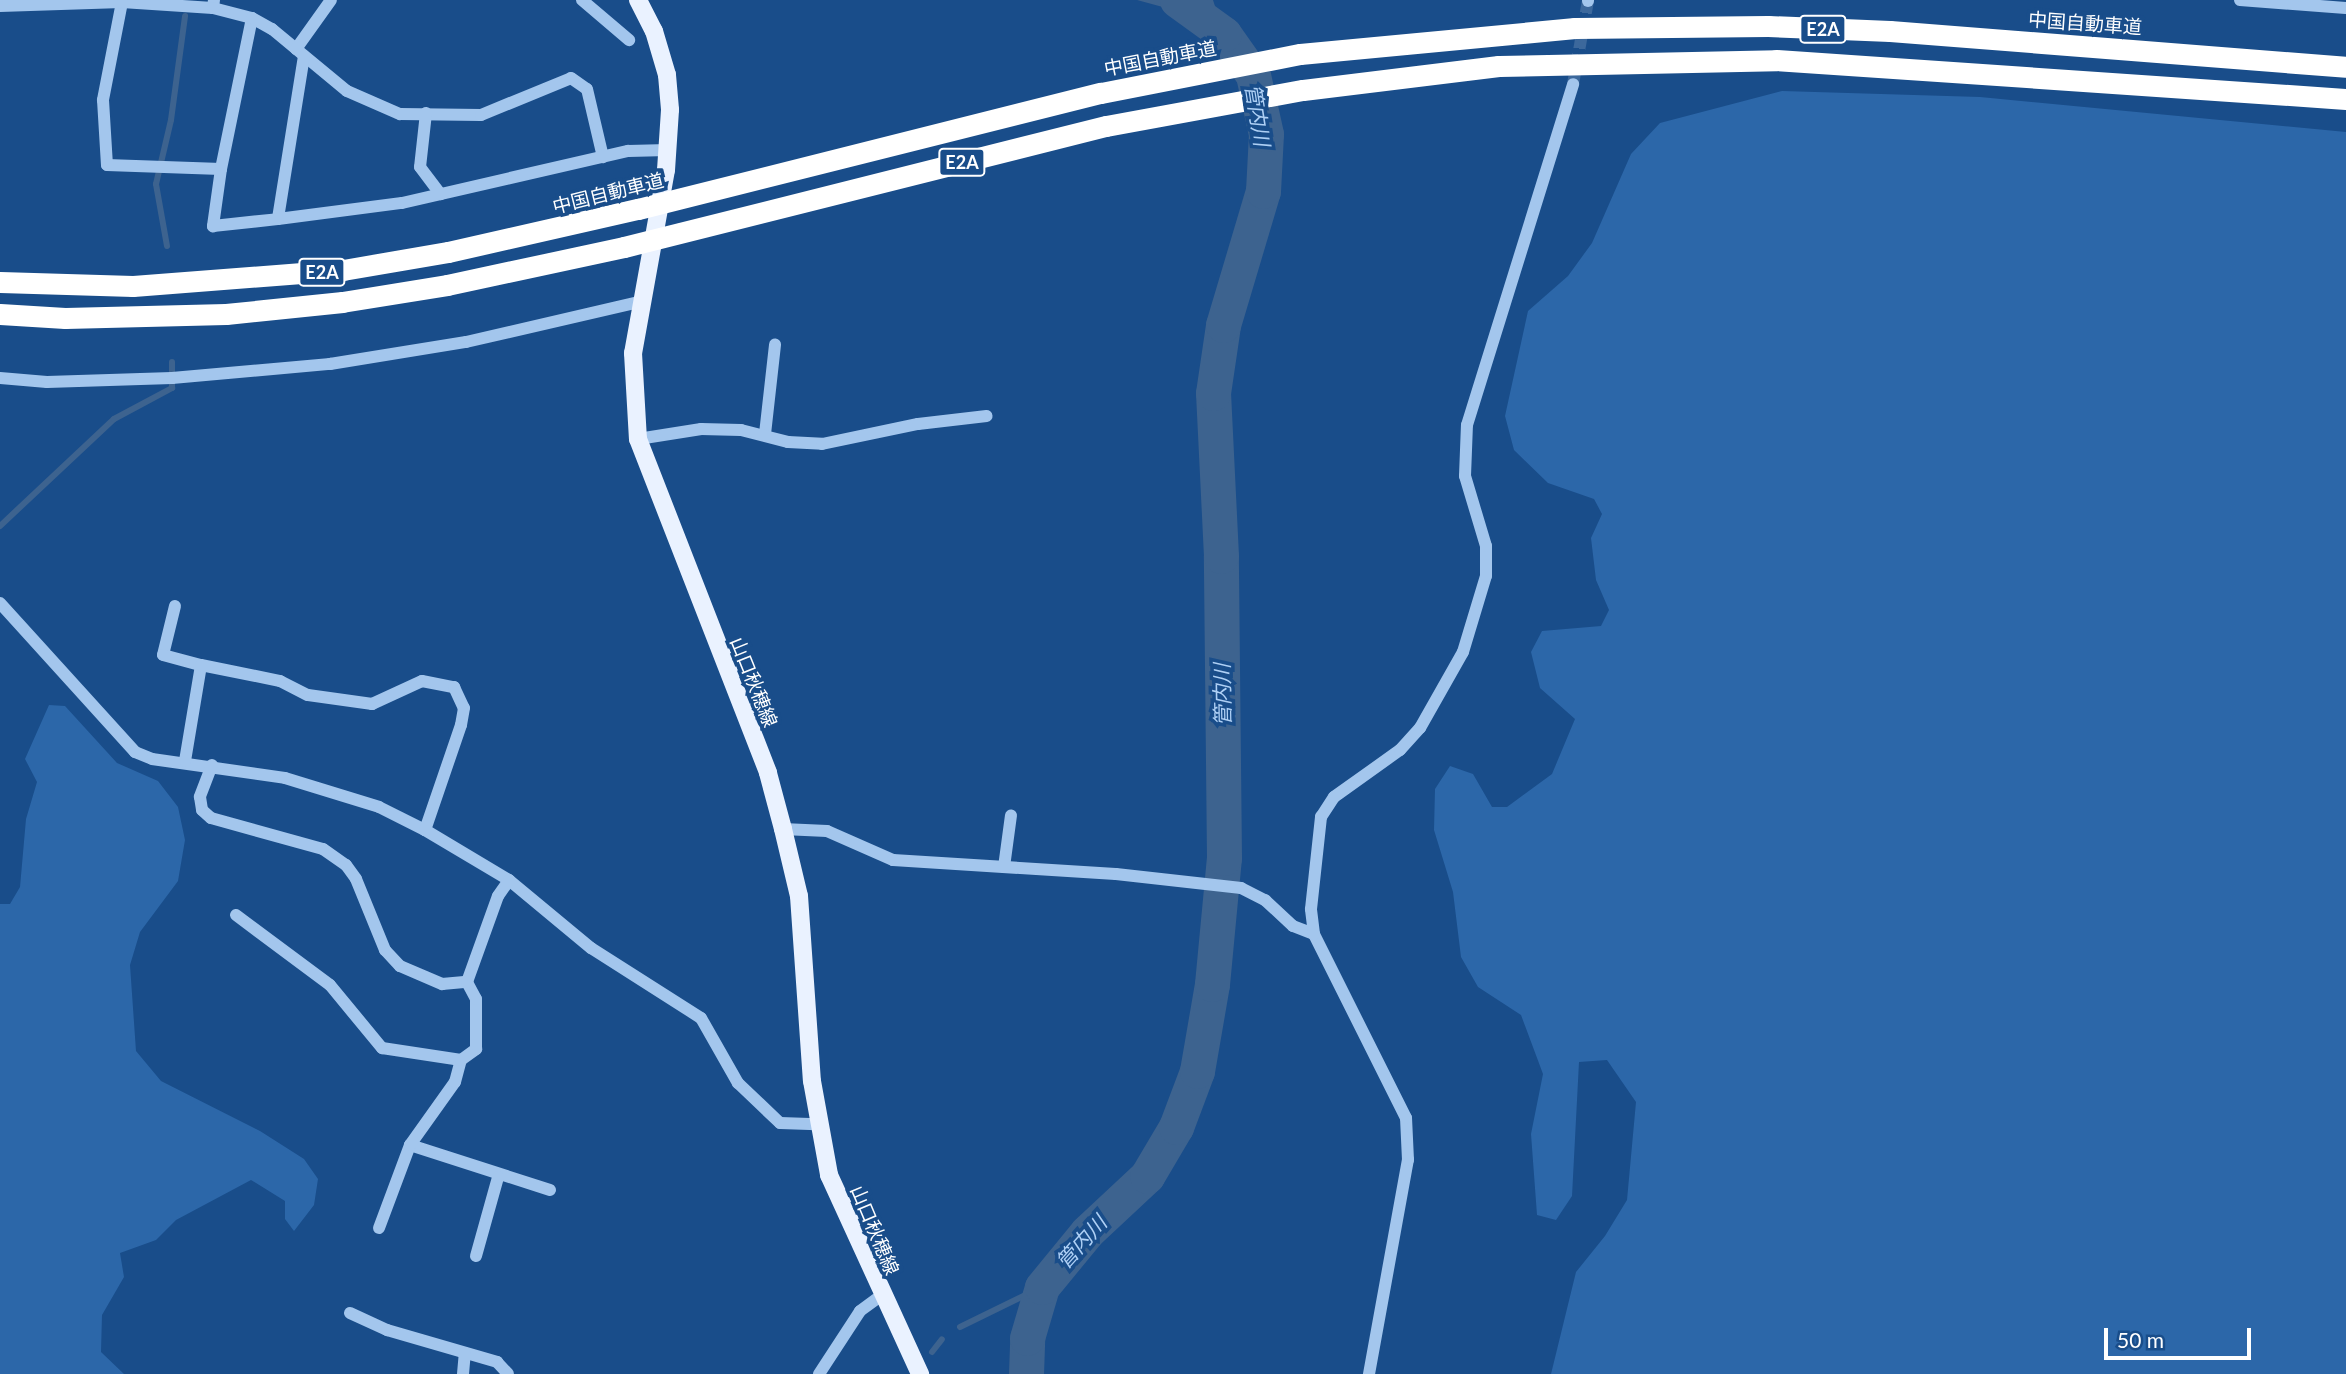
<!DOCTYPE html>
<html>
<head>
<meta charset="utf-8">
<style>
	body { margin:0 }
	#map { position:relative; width:2346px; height:1374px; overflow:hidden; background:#194d8a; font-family:Lato,"Noto Sans JP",sans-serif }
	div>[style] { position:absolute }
	.green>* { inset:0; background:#2c67a9 }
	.water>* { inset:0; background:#3d638f }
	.stream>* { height:6px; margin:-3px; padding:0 3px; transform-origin:3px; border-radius:3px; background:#3d638f }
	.river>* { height:35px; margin:-17.5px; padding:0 17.5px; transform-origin:17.5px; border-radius:17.5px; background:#3d638f }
	.minor-tunnel>* { height:12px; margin-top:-6px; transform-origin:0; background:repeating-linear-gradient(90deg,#3c689c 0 12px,transparent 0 18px) }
	.minor>* { height:12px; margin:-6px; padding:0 6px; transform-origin:6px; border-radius:6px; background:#a3c6ed }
	.major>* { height:18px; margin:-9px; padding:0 9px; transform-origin:9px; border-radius:9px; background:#eaf2ff }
	.highway>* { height:21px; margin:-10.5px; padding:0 10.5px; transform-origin:10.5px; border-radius:10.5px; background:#fff }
	.highway-bridge>* { height:21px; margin:-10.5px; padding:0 10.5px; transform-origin:10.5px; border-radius:10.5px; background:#fff }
	span { translate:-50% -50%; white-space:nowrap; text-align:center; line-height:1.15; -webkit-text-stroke:7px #194d8a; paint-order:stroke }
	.shield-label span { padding:2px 5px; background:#194d8a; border:2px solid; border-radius:5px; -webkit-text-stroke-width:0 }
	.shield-label { font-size:18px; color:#fff; font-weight:700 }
	.street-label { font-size:19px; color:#fff }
	.water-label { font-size:21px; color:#afd0f5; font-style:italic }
	.scale { position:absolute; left:2104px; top:1328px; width:147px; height:32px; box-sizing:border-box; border:4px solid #fff; border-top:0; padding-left:9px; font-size:21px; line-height:24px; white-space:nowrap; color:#fff; -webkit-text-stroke:5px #194d8a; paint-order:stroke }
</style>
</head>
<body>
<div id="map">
	<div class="green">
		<div style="clip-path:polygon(1782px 91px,1980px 97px,2346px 132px,2346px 1374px,1551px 1374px,1576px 1272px,1605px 1236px,1627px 1200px,1636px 1102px,1607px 1060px,1579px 1062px,1572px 1196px,1556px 1220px,1537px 1215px,1531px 1134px,1543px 1074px,1521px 1015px,1478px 987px,1461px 957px,1453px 892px,1434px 830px,1435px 789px,1450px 766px,1473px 774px,1492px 807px,1507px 807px,1552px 774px,1575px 719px,1540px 688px,1531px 652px,1542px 631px,1601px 626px,1609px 610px,1596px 580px,1591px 538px,1602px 514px,1594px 499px,1548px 483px,1514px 450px,1505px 416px,1528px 311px,1568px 276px,1592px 243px,1631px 154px,1660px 123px)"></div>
		<div style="clip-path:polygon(49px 705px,65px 706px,117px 763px,158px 781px,178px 807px,185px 840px,178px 881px,140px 932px,130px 965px,136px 1051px,161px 1081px,260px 1131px,304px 1159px,318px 1179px,314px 1205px,294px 1231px,285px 1219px,285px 1201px,251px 1180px,176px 1220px,156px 1240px,120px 1253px,124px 1277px,102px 1315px,101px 1352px,124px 1374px,0 1374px,0 904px,10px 904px,20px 887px,26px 819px,37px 782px,25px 759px)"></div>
	</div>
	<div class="water">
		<div style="clip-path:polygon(1137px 0,1213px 0,1224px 34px,1181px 12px)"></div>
	</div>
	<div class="stream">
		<div style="left:167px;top:246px;width:63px;rotate:-100.1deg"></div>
		<div style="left:156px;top:184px;width:66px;rotate:-76.8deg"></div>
		<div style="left:171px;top:120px;width:105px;rotate:-82.3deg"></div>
		<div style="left:0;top:526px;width:156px;rotate:-43.2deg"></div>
		<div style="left:114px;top:419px;width:66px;rotate:-28.1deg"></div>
		<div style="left:172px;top:388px;width:26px;rotate:-90deg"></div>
		<div style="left:960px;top:1327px;width:91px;rotate:-26deg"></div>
		<div style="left:932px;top:1352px;width:16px;rotate:-52deg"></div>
	</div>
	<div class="river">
		<div style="left:1026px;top:1374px;width:36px;rotate:-88deg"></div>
		<div style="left:1027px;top:1338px;width:53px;rotate:-73.6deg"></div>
		<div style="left:1042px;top:1287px;width:71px;rotate:-50.7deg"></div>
		<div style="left:1087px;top:1232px;width:82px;rotate:-43deg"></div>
		<div style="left:1147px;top:1176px;width:57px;rotate:-59.4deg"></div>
		<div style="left:1176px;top:1127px;width:60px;rotate:-69.4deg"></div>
		<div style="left:1197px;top:1071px;width:88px;rotate:-80.2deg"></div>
		<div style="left:1212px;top:984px;width:127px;rotate:-84.6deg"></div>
		<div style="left:1224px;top:858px;width:302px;rotate:-90.6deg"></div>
		<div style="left:1221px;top:556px;width:163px;rotate:-92.8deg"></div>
		<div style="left:1213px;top:393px;width:69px;rotate:-81.6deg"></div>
		<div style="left:1223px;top:325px;width:140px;rotate:-73.4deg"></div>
		<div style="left:1263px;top:191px;width:57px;rotate:-87deg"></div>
		<div style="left:1266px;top:134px;width:60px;rotate:-102.4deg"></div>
		<div style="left:1253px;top:75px;width:50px;rotate:-125.3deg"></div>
		<div style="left:1224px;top:34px;width:58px;rotate:-144.1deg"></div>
	</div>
	<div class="minor-tunnel">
		<div style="left:1573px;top:84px;width:84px;rotate:-79.8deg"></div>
	</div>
	<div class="minor">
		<div style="left:582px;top:0;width:62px;rotate:40.4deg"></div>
		<div style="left:2240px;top:0;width:106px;rotate:4.3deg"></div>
		<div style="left:1588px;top:1px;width:1px;rotate:-90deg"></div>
		<div style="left:122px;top:2px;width:100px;rotate:101deg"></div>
		<div style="left:103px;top:100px;width:65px;rotate:86.5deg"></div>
		<div style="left:107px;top:165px;width:114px;rotate:2deg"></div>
		<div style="left:221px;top:169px;width:154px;rotate:-78.4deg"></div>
		<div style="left:0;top:6px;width:122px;rotate:-1.9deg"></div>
		<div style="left:122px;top:2px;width:91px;rotate:3.8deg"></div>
		<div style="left:213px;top:8px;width:8px;rotate:-83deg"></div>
		<div style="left:213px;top:8px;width:40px;rotate:14.4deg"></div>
		<div style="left:252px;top:18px;width:23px;rotate:29deg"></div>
		<div style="left:272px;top:29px;width:97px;rotate:39.6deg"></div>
		<div style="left:347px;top:91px;width:58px;rotate:23.5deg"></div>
		<div style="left:400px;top:114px;width:81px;rotate:0.7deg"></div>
		<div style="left:481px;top:115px;width:97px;rotate:-22.3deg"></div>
		<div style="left:571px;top:78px;width:19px;rotate:35deg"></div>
		<div style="left:587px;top:89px;width:70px;rotate:76.8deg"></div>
		<div style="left:296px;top:49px;width:60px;rotate:-54.5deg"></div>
		<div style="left:304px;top:56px;width:165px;rotate:99.1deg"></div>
		<div style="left:278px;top:219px;width:125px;rotate:-7.4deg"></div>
		<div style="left:402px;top:203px;width:232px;rotate:-13deg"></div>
		<div style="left:628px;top:151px;width:40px;rotate:-1.4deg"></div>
		<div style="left:426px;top:113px;width:54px;rotate:96.3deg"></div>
		<div style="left:420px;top:167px;width:34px;rotate:53deg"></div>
		<div style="left:221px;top:169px;width:58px;rotate:98deg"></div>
		<div style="left:213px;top:226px;width:65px;rotate:-6.1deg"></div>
		<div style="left:0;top:378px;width:47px;rotate:4.9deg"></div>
		<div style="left:47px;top:382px;width:125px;rotate:-1.8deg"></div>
		<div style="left:172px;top:378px;width:159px;rotate:-5.1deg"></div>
		<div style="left:330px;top:364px;width:138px;rotate:-9.2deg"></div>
		<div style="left:466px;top:342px;width:178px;rotate:-13deg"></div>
		<div style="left:765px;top:434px;width:90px;rotate:-83.6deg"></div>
		<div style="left:638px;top:439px;width:64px;rotate:-9deg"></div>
		<div style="left:701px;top:429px;width:40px;rotate:1.4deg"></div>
		<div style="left:741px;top:430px;width:49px;rotate:14.3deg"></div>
		<div style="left:788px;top:442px;width:34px;rotate:3deg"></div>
		<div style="left:822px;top:444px;width:98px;rotate:-11.8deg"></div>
		<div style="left:918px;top:424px;width:69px;rotate:-6.6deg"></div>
		<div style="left:0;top:603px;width:201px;rotate:47.8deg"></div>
		<div style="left:135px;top:752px;width:18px;rotate:22deg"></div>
		<div style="left:152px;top:759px;width:134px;rotate:8.1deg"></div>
		<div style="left:285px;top:778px;width:98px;rotate:17.1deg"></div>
		<div style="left:379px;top:807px;width:51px;rotate:26.6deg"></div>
		<div style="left:425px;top:830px;width:98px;rotate:30.8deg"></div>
		<div style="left:509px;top:880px;width:107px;rotate:39.7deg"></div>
		<div style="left:591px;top:948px;width:130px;rotate:32.5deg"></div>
		<div style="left:701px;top:1018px;width:75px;rotate:60.4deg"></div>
		<div style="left:738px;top:1083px;width:58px;rotate:43.6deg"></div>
		<div style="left:780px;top:1123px;width:37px;rotate:2deg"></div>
		<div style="left:175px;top:606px;width:50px;rotate:103.8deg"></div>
		<div style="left:163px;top:655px;width:39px;rotate:15deg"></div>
		<div style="left:185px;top:761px;width:97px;rotate:-80.5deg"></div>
		<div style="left:201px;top:665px;width:81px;rotate:11.4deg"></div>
		<div style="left:280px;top:681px;width:31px;rotate:27deg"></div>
		<div style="left:308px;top:695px;width:65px;rotate:8deg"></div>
		<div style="left:372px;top:704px;width:55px;rotate:-24.7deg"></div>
		<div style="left:422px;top:681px;width:33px;rotate:11deg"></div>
		<div style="left:454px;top:687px;width:23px;rotate:65deg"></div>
		<div style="left:464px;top:708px;width:17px;rotate:100deg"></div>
		<div style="left:461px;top:725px;width:111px;rotate:108.9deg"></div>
		<div style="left:212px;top:765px;width:34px;rotate:111deg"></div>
		<div style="left:200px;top:797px;width:13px;rotate:81deg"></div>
		<div style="left:202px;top:810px;width:12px;rotate:42deg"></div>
		<div style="left:211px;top:818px;width:116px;rotate:15.5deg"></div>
		<div style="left:323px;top:849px;width:28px;rotate:35deg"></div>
		<div style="left:346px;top:865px;width:17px;rotate:54deg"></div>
		<div style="left:356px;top:879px;width:77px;rotate:67.8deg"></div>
		<div style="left:385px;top:950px;width:22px;rotate:47deg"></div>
		<div style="left:400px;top:966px;width:46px;rotate:23.2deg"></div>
		<div style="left:442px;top:984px;width:25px;rotate:-5deg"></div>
		<div style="left:783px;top:829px;width:44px;rotate:2.6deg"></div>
		<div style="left:827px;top:831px;width:72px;rotate:23.7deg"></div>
		<div style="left:893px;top:860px;width:223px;rotate:3.6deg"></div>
		<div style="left:1116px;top:874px;width:126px;rotate:6.4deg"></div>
		<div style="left:1241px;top:888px;width:27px;rotate:27deg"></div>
		<div style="left:1265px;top:900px;width:38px;rotate:43deg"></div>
		<div style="left:1293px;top:926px;width:22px;rotate:21deg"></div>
		<div style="left:1004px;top:867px;width:52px;rotate:-82.3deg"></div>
		<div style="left:236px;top:915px;width:117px;rotate:36.7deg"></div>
		<div style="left:330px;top:985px;width:82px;rotate:50.5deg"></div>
		<div style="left:382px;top:1048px;width:80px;rotate:8.6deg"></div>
		<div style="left:410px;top:1145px;width:147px;rotate:17.8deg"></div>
		<div style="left:379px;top:1228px;width:89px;rotate:-69.5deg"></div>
		<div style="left:410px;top:1145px;width:77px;rotate:-54.5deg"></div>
		<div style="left:455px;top:1082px;width:23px;rotate:-75deg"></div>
		<div style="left:461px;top:1060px;width:19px;rotate:-36deg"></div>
		<div style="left:476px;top:1049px;width:50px;rotate:-90deg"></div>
		<div style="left:476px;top:999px;width:19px;rotate:-118deg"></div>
		<div style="left:467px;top:982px;width:91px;rotate:-70.2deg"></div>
		<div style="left:498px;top:896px;width:19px;rotate:-55deg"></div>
		<div style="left:476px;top:1256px;width:82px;rotate:-74.4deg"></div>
		<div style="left:350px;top:1313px;width:41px;rotate:24.7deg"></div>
		<div style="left:387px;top:1330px;width:115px;rotate:16.2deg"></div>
		<div style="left:497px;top:1362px;width:16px;rotate:47deg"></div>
		<div style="left:463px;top:1374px;width:21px;rotate:-85deg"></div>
		<div style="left:819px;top:1374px;width:75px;rotate:-56.9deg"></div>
		<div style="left:860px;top:1311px;width:26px;rotate:-36deg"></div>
		<div style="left:1369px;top:1374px;width:218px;rotate:-79.7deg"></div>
		<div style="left:1408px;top:1160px;width:42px;rotate:-92.7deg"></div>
		<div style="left:1406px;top:1118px;width:206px;rotate:-116.6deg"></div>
		<div style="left:1314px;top:934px;width:25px;rotate:-97deg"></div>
		<div style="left:1311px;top:909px;width:93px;rotate:-83.8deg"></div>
		<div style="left:1321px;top:817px;width:24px;rotate:-57deg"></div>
		<div style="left:1334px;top:797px;width:81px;rotate:-35.5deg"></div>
		<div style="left:1400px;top:750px;width:30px;rotate:-48deg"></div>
		<div style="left:1420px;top:728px;width:87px;rotate:-60.5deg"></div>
		<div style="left:1463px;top:652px;width:79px;rotate:-73.2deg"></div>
		<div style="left:1486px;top:576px;width:30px;rotate:-90deg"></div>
		<div style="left:1486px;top:546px;width:73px;rotate:-106.7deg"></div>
		<div style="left:1465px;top:476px;width:51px;rotate:-87.8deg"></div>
		<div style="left:1467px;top:425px;width:357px;rotate:-72.7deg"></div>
	</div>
	<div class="major">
		<div style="left:638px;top:0;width:35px;rotate:63deg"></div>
		<div style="left:654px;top:31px;width:46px;rotate:73.5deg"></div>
		<div style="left:667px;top:75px;width:35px;rotate:85deg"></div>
		<div style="left:670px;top:110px;width:60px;rotate:93.8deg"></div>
		<div style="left:666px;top:170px;width:186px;rotate:100.2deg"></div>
		<div style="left:633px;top:353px;width:86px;rotate:86.7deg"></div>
		<div style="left:638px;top:439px;width:358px;rotate:68.7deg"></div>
		<div style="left:768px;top:773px;width:58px;rotate:75deg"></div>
		<div style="left:783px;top:829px;width:69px;rotate:76.6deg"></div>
		<div style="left:799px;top:896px;width:185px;rotate:86deg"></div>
		<div style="left:812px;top:1081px;width:96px;rotate:79.7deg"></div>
		<div style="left:829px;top:1175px;width:219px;rotate:65.4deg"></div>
	</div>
	<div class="highway">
		<div style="left:1300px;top:54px;width:276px;rotate:-5.4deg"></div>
		<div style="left:1575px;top:28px;width:193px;rotate:-0.6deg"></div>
		<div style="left:1768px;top:26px;width:122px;rotate:2.3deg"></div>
		<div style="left:1890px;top:31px;width:457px;rotate:4.5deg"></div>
		<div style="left:1303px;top:90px;width:197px;rotate:-7deg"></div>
		<div style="left:1499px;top:66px;width:277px;rotate:-1.2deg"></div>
		<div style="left:1776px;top:60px;width:571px;rotate:3.91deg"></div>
		<div style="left:0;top:282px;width:133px;rotate:1.7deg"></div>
		<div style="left:133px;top:286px;width:211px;rotate:-4.4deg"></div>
		<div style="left:343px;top:270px;width:107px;rotate:-9.7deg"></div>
		<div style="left:448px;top:252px;width:195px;rotate:-12.8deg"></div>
		<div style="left:0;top:314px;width:65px;rotate:3.5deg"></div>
		<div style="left:65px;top:318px;width:161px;rotate:-1.4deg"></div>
		<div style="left:226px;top:314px;width:117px;rotate:-5.9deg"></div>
		<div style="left:342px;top:302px;width:106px;rotate:-9.2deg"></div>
		<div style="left:447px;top:285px;width:181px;rotate:-12.1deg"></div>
	</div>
	<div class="highway-bridge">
		<div style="left:638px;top:209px;width:477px;rotate:-14.1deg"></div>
		<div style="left:1101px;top:93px;width:203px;rotate:-11.1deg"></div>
		<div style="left:624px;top:247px;width:497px;rotate:-14.1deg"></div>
		<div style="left:1106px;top:126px;width:200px;rotate:-10.4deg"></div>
	</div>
	<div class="shield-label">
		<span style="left:1823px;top:29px">E2A</span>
		<span style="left:962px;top:162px">E2A</span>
		<span style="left:322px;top:272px">E2A</span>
	</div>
	<div class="street-label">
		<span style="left:2085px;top:23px;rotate:4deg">中国自動車道</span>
		<span style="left:1160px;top:58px;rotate:-11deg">中国自動車道</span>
		<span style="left:608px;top:193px;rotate:-14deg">中国自動車道</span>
		<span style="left:754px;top:682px;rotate:68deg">山口秋穂線</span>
		<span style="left:875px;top:1230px;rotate:67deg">山口秋穂線</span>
	</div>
	<div class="water-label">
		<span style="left:1258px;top:115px;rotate:81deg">管内川</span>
		<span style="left:1222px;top:695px;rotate:-91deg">管内川</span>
		<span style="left:1081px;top:1242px;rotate:-48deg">管内川</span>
	</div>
	<div class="scale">50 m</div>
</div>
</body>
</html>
